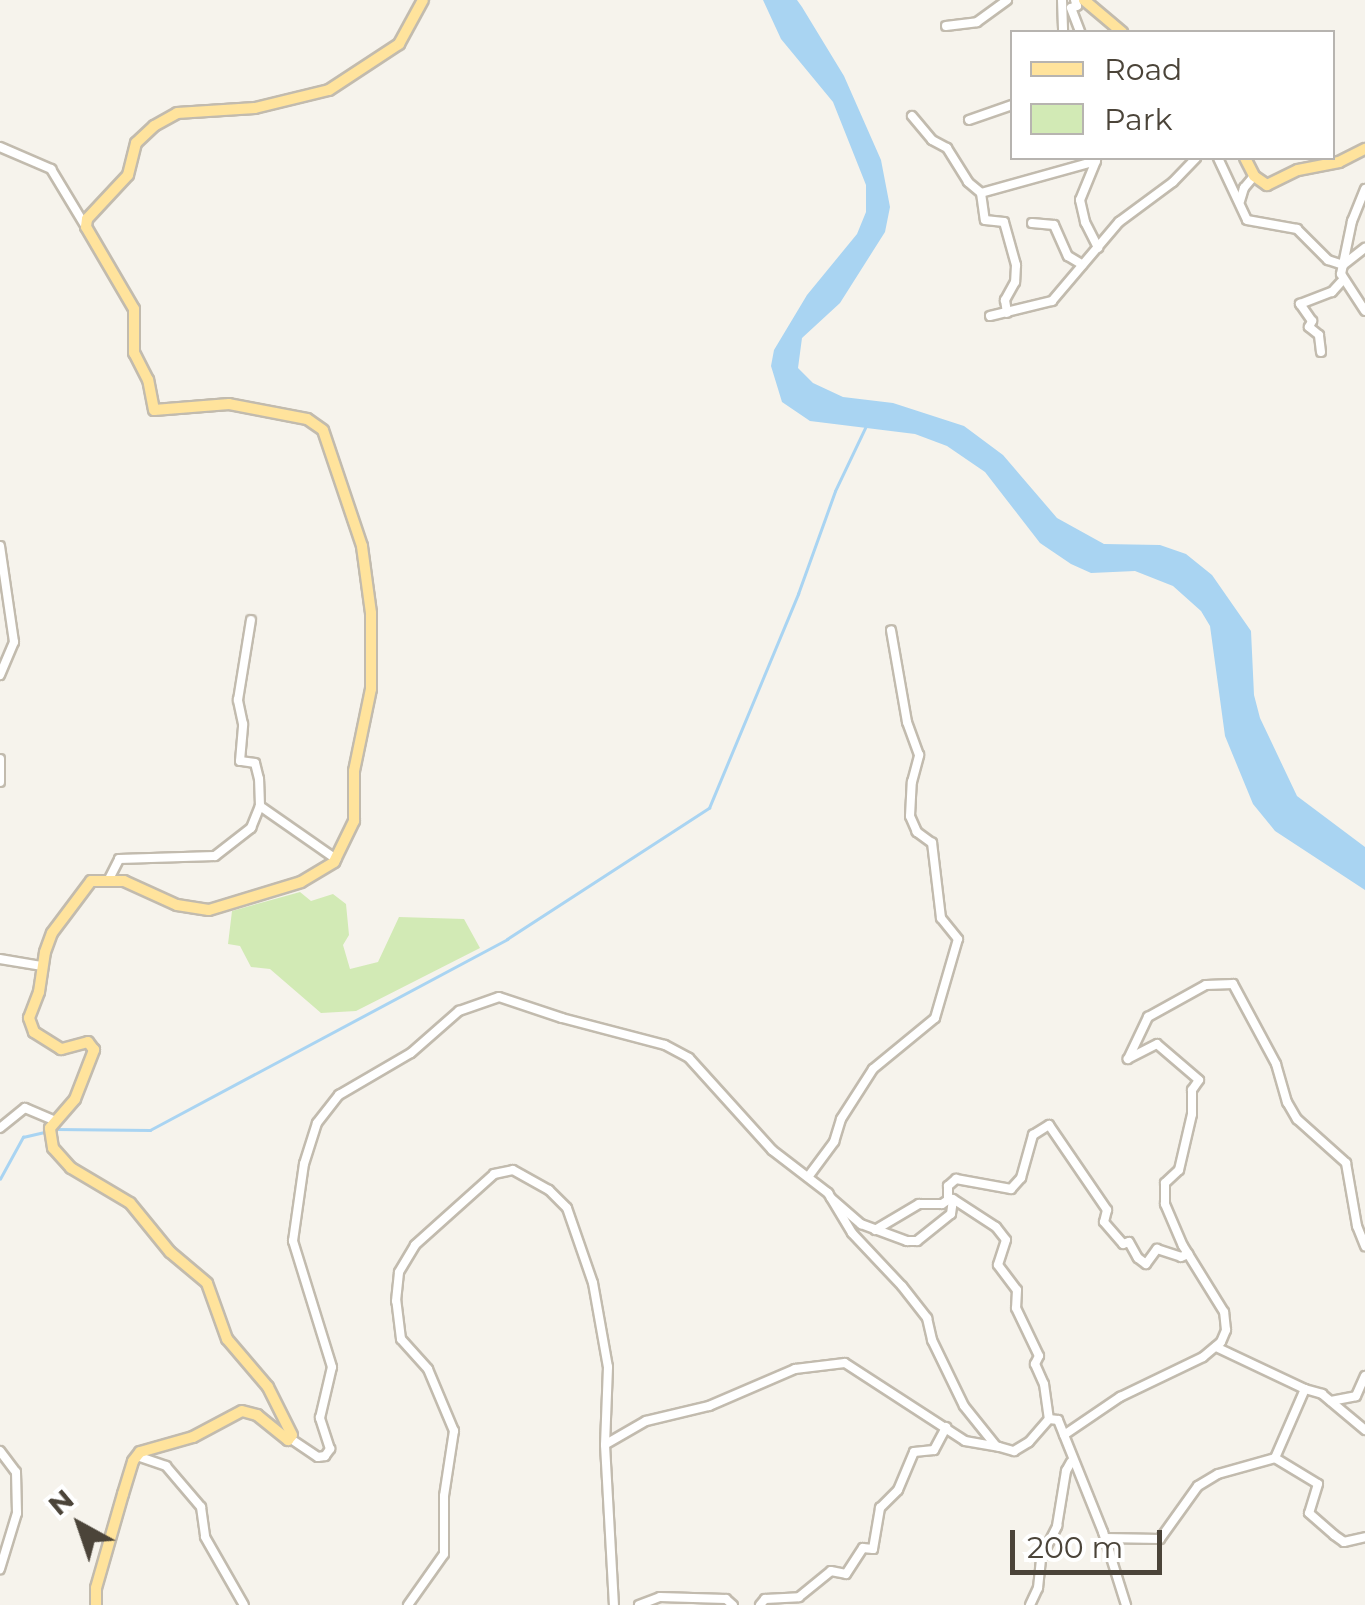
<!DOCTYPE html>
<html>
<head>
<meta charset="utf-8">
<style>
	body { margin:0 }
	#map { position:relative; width:1365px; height:1605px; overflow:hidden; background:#f6f3ec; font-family:Montserrat,sans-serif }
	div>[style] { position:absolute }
	.green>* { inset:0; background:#d2eab5 }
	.water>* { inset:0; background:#a9d4f2 }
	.stream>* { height:2.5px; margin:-1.25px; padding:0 1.25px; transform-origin:1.25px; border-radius:1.25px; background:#a9d4f2 }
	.roads { filter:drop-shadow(2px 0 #c2bbae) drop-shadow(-2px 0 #c2bbae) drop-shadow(0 2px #c2bbae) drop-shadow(0 -2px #c2bbae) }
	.minor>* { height:8px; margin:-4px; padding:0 4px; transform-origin:4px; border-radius:4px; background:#fff }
	.major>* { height:10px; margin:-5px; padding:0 5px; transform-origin:5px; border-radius:5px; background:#ffe39c }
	span { translate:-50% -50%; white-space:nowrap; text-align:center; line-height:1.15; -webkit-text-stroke:8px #fff; paint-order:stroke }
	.legend { position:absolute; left:1010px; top:30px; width:325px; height:130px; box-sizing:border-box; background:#fff; border:2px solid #b7b4b0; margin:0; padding:12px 18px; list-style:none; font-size:30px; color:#4b4439 }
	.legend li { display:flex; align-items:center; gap:20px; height:50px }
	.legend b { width:50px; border:2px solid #b7b4b0 }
	.north { position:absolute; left:30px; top:1475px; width:100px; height:100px; -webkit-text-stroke:8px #fff; paint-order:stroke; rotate:320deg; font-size:28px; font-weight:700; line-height:40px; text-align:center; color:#4b4439 }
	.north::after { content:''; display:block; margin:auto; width:35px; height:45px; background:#4b4439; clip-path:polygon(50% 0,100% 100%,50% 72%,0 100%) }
	.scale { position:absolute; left:1010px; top:1530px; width:152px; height:45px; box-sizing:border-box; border:5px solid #4b4439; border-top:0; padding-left:12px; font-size:30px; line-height:35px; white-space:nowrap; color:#4b4439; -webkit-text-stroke:8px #fff; paint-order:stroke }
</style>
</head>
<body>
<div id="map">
	<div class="green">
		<div style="clip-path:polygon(300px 892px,311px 901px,333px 894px,346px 904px,349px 935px,343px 945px,350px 969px,378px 962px,399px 917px,464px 919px,480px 948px,356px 1011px,321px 1013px,270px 969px,251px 967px,240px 946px,228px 944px,232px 911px)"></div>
	</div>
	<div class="water">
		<div style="clip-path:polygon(763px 0,797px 0,802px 7px,844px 76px,881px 160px,890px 207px,885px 232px,840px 303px,802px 338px,798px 368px,813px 383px,843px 397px,893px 403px,964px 426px,1003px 455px,1057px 518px,1104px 544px,1160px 545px,1186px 554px,1212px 575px,1251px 631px,1254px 695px,1260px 718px,1297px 796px,1365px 847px,1365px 890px,1275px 831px,1253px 804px,1225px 736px,1210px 626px,1201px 611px,1173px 586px,1135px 571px,1091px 573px,1071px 564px,1040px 543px,985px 472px,947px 446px,915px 434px,810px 421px,782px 402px,771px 366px,774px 350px,807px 295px,857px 234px,866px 212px,866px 185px,833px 102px,781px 39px)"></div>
	</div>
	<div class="stream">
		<div style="left:56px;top:1129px;width:94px;rotate:0.6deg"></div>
		<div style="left:150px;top:1130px;width:405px;rotate:-28.1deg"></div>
		<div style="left:507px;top:939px;width:241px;rotate:-33deg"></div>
		<div style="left:709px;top:808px;width:232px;rotate:-67.4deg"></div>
		<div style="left:798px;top:594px;width:109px;rotate:-70.2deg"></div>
		<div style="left:835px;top:491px;width:70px;rotate:-64.5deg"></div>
		<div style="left:0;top:1179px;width:48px;rotate:-61.3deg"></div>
		<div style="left:23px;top:1137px;width:26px;rotate:-13deg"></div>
	</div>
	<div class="roads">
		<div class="minor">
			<div style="left:1062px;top:0;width:32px;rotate:88deg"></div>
			<div style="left:1075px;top:0;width:6px;rotate:72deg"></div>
			<div style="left:1077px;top:6px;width:6px;rotate:162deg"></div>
			<div style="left:1071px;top:8px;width:26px;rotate:69deg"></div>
			<div style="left:946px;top:26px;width:31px;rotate:-7deg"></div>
			<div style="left:977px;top:22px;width:37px;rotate:-36deg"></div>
			<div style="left:912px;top:116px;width:31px;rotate:50deg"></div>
			<div style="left:932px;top:140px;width:17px;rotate:28deg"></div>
			<div style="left:947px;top:148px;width:40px;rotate:58deg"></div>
			<div style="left:968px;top:182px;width:17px;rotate:40deg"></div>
			<div style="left:981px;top:193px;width:27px;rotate:82deg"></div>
			<div style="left:985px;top:220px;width:19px;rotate:6deg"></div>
			<div style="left:1004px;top:222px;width:45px;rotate:74.4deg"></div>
			<div style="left:1016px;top:265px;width:17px;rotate:93deg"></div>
			<div style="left:1015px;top:282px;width:21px;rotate:119deg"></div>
			<div style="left:1005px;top:300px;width:13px;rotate:81deg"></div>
			<div style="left:969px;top:120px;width:46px;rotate:-19.2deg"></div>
			<div style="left:0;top:147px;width:56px;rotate:23.3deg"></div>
			<div style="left:51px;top:169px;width:68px;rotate:58.9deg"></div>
			<div style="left:1218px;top:158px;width:68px;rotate:64.9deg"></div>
			<div style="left:1247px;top:220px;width:51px;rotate:10.2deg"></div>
			<div style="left:1297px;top:229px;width:44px;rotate:45deg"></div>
			<div style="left:1328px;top:260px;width:16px;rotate:18deg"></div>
			<div style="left:1343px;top:265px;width:28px;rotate:-38deg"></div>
			<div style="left:1096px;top:161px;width:42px;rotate:112.3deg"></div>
			<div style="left:1080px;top:200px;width:23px;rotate:77deg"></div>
			<div style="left:1085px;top:222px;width:29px;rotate:63deg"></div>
			<div style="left:1365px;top:189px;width:35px;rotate:112deg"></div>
			<div style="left:1352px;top:221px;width:54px;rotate:101.7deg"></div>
			<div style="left:1341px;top:274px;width:44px;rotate:57deg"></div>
			<div style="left:981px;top:193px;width:119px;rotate:-15.5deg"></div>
			<div style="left:1240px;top:201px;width:14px;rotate:-73deg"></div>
			<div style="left:1244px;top:188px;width:16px;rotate:-50deg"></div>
			<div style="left:1032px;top:223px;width:22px;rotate:5deg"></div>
			<div style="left:1054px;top:225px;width:34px;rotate:66deg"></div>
			<div style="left:1068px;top:256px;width:17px;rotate:31deg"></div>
			<div style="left:990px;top:316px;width:64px;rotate:-13.6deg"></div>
			<div style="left:1052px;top:301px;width:104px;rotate:-49.7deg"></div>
			<div style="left:1119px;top:222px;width:67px;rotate:-36.5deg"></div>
			<div style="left:1173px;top:182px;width:33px;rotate:-46deg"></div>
			<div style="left:1321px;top:352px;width:17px;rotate:-97deg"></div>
			<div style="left:1319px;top:335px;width:13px;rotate:-141deg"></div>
			<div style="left:1309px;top:327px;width:7px;rotate:-63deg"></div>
			<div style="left:1312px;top:321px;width:21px;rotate:-125deg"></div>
			<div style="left:1300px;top:304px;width:34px;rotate:-21deg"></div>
			<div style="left:1332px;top:292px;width:15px;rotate:-48deg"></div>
			<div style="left:0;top:546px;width:97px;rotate:81.7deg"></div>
			<div style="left:14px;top:642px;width:36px;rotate:113deg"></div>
			<div style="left:0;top:759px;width:23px;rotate:90deg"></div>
			<div style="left:260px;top:806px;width:93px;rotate:34.9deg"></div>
			<div style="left:109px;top:879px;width:22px;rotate:-63deg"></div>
			<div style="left:119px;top:859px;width:96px;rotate:-1.8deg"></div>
			<div style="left:215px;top:856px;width:46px;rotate:-37.9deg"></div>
			<div style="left:251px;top:828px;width:24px;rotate:-68deg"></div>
			<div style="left:260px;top:806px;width:27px;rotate:-92deg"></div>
			<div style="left:259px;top:779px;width:16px;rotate:-104deg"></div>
			<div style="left:255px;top:763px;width:15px;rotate:-172deg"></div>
			<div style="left:240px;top:761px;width:37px;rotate:-85deg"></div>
			<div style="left:243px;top:724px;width:25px;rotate:-102deg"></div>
			<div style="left:238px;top:700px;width:81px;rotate:-80.8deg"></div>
			<div style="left:0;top:959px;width:43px;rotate:9.5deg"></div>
			<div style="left:0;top:1128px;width:32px;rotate:-39deg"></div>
			<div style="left:25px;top:1108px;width:33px;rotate:23deg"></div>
			<div style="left:808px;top:1177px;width:44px;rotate:-53.4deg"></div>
			<div style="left:834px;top:1142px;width:24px;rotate:-73deg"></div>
			<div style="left:841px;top:1119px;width:59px;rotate:-57.4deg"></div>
			<div style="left:873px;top:1069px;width:80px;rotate:-39.4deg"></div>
			<div style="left:935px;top:1018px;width:82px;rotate:-73.8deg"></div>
			<div style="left:958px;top:939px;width:27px;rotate:-129deg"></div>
			<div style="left:941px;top:918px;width:76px;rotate:-96.8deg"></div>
			<div style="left:932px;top:843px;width:19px;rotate:-144deg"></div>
			<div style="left:917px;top:832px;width:17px;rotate:-114deg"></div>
			<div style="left:910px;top:816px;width:34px;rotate:-87deg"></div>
			<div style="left:912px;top:782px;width:28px;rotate:-75deg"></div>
			<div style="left:919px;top:755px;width:35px;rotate:-110deg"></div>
			<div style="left:907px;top:722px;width:93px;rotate:-99.9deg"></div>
			<div style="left:831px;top:1198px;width:40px;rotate:41deg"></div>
			<div style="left:861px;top:1224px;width:49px;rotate:20.3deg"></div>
			<div style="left:907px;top:1241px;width:10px"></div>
			<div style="left:917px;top:1241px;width:43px;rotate:-38.5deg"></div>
			<div style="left:951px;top:1214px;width:15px;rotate:-82deg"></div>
			<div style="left:953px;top:1199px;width:51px;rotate:33.1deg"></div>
			<div style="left:996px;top:1227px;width:16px;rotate:52deg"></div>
			<div style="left:1006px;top:1240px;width:26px;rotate:108deg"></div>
			<div style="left:998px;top:1265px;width:31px;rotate:53deg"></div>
			<div style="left:1017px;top:1290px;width:18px;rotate:93deg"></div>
			<div style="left:1016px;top:1308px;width:53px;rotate:64.4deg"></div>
			<div style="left:1039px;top:1356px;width:9px;rotate:117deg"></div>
			<div style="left:1035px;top:1364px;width:22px;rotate:66deg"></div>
			<div style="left:1044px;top:1384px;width:35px;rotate:82deg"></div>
			<div style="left:875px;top:1230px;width:51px;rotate:-30.6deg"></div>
			<div style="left:919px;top:1204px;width:23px"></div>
			<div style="left:942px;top:1204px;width:7px;rotate:-34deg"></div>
			<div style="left:948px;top:1200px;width:14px;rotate:-90deg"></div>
			<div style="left:948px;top:1186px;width:11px;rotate:-41deg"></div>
			<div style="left:956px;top:1179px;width:56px;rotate:10.3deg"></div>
			<div style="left:1011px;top:1189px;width:15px;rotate:-48deg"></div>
			<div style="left:1021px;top:1178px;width:45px;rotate:-74.4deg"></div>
			<div style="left:1033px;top:1135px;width:19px;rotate:-32deg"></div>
			<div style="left:1049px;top:1125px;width:103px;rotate:55.7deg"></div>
			<div style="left:1107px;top:1210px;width:12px;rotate:104deg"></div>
			<div style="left:1104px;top:1222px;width:29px;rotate:49deg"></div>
			<div style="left:1123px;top:1244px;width:6px;rotate:-18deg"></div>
			<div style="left:1129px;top:1242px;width:18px;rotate:61deg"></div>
			<div style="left:1138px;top:1258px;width:10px;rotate:37deg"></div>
			<div style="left:1146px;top:1264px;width:19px;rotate:-54deg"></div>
			<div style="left:1157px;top:1249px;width:25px;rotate:18deg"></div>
			<div style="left:1181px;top:1257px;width:8px;rotate:-23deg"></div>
			<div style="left:1216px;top:1347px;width:98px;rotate:25.3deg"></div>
			<div style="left:1305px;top:1389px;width:75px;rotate:113.5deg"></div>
			<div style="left:1275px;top:1458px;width:50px;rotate:31.2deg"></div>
			<div style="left:1318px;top:1484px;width:30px;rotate:107deg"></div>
			<div style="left:1309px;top:1513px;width:33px;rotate:41deg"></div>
			<div style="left:1334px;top:1535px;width:12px;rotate:35deg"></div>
			<div style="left:1344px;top:1542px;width:22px;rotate:-13deg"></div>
			<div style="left:1305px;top:1389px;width:18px;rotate:16deg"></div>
			<div style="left:1322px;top:1394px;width:56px;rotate:39.9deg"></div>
			<div style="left:1331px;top:1401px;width:25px;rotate:-11deg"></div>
			<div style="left:1356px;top:1396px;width:22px;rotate:-66deg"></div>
			<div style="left:1064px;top:1435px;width:68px;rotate:-34.2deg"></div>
			<div style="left:1120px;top:1397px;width:92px;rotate:-25.7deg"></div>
			<div style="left:1203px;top:1357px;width:23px;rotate:-40deg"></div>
			<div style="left:1221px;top:1342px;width:13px;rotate:-67deg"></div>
			<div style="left:1226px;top:1330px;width:18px;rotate:-96deg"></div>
			<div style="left:1224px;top:1312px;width:78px;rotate:-121.8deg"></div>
			<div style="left:1183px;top:1246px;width:46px;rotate:-113.2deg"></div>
			<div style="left:1165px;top:1204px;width:21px;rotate:-90deg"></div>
			<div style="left:1165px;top:1183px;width:19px;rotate:-43deg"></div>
			<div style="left:1179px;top:1170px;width:57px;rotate:-76.9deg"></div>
			<div style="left:1192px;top:1114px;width:24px;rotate:-90deg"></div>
			<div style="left:1192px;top:1090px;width:12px;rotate:-55deg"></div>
			<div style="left:1199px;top:1080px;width:55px;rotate:-139.4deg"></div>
			<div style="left:1157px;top:1044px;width:33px;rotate:153deg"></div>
			<div style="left:1128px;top:1059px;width:47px;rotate:-64.5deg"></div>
			<div style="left:1148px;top:1017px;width:66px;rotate:-28.9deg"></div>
			<div style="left:1206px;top:985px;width:27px;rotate:-2deg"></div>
			<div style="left:1233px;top:984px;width:91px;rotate:61.7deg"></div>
			<div style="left:1276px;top:1064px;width:40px;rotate:74deg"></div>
			<div style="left:1287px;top:1102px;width:20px;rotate:60deg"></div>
			<div style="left:1297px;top:1119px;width:66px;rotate:41.9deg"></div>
			<div style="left:1346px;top:1163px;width:64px;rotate:80.1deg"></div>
			<div style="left:1357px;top:1226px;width:22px;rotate:68deg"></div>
			<div style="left:291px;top:1439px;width:32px;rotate:34deg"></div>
			<div style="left:318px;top:1457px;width:7px;rotate:-8deg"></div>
			<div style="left:325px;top:1456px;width:9px;rotate:-54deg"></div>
			<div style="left:330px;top:1449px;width:33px;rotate:-108deg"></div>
			<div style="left:320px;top:1418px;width:52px;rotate:-76.8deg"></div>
			<div style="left:332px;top:1367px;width:132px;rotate:-107.2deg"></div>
			<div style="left:293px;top:1241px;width:78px;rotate:-81.9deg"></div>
			<div style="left:304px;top:1164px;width:43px;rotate:-72.4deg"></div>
			<div style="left:317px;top:1123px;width:36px;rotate:-52deg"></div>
			<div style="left:339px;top:1095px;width:83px;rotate:-30.3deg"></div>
			<div style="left:411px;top:1053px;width:64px;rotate:-41.2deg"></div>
			<div style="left:459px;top:1011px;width:42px;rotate:-19.3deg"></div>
			<div style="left:499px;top:997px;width:66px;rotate:18.4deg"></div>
			<div style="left:562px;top:1018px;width:106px;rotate:14.7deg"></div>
			<div style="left:665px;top:1045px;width:27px;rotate:28deg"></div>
			<div style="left:689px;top:1058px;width:124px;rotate:47.9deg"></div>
			<div style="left:772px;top:1150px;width:71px;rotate:37.5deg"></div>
			<div style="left:828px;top:1193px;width:47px;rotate:59deg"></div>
			<div style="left:852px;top:1233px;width:73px;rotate:46.7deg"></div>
			<div style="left:902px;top:1286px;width:41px;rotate:52deg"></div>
			<div style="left:927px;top:1318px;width:23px;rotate:77deg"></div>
			<div style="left:932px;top:1340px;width:73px;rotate:64.1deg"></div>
			<div style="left:964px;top:1406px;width:51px;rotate:51.3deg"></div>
			<div style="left:996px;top:1446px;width:19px;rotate:16deg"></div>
			<div style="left:1014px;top:1451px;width:17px;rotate:-31deg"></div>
			<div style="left:1029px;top:1442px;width:30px;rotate:-49deg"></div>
			<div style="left:1049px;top:1419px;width:9px;rotate:6deg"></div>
			<div style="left:1058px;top:1420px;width:121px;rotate:68.1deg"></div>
			<div style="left:1103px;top:1532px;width:77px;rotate:72.5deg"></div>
			<div style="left:606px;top:1444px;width:46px;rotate:-29.9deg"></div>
			<div style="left:646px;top:1421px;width:65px;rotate:-13.4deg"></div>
			<div style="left:709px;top:1406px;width:94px;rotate:-23.3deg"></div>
			<div style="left:795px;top:1369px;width:50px;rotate:-6.8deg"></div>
			<div style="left:845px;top:1363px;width:143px;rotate:33deg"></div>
			<div style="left:965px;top:1441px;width:34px;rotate:10deg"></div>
			<div style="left:0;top:1451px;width:26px;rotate:53deg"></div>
			<div style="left:16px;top:1472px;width:41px;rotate:88.6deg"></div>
			<div style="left:17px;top:1513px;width:59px;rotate:106.9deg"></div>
			<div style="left:137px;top:1456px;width:31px;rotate:19deg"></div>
			<div style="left:166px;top:1466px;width:54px;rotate:49.5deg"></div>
			<div style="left:201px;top:1507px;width:30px;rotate:82deg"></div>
			<div style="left:205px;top:1537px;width:78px;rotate:60.2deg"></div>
			<div style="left:1105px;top:1538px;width:55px;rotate:1deg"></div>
			<div style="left:1160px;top:1539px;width:65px;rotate:-54.4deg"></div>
			<div style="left:1198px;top:1486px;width:23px;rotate:-31deg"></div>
			<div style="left:1218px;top:1474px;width:59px;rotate:-15.7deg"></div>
			<div style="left:408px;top:1605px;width:62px;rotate:-54.8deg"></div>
			<div style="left:444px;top:1554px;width:58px;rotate:-90deg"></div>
			<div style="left:444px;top:1496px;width:66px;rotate:-81.3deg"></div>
			<div style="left:454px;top:1431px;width:67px;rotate:-112.8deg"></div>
			<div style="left:428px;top:1369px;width:40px;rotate:-132deg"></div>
			<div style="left:401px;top:1339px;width:38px;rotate:-97deg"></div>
			<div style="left:396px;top:1301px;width:29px;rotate:-84deg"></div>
			<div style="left:399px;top:1272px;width:31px;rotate:-59deg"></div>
			<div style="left:415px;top:1245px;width:106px;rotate:-41.9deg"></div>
			<div style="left:494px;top:1174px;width:19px;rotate:-12deg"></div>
			<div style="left:513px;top:1170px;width:41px;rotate:29.1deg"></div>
			<div style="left:549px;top:1190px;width:25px;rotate:45deg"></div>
			<div style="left:567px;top:1208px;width:79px;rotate:70.9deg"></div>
			<div style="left:593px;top:1283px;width:85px;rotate:79.9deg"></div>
			<div style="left:608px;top:1367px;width:78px;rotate:92.2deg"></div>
			<div style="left:605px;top:1445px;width:160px;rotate:86.8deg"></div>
			<div style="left:639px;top:1605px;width:22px;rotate:-21deg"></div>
			<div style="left:660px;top:1597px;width:66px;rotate:1.7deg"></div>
			<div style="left:726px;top:1599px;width:9px;rotate:41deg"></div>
			<div style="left:760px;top:1605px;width:8px;rotate:-50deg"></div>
			<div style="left:765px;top:1599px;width:34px;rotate:-3deg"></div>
			<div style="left:799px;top:1597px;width:41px;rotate:-39.1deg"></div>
			<div style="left:831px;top:1571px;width:15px;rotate:11deg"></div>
			<div style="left:846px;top:1574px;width:31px;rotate:-57deg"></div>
			<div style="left:863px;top:1548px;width:10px;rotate:6deg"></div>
			<div style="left:873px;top:1549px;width:42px;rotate:-80.3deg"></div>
			<div style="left:880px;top:1508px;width:25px;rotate:-45deg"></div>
			<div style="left:898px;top:1490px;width:41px;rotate:-67.2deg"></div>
			<div style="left:914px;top:1452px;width:20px;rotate:-6deg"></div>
			<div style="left:934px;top:1450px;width:26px;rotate:-62deg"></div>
			<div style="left:1030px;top:1605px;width:19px;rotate:-65deg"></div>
			<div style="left:1038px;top:1588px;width:30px;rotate:-84deg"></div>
			<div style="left:1041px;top:1558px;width:36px;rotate:-63deg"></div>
			<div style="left:1057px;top:1526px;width:56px;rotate:-80.7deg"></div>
			<div style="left:1066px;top:1471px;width:10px;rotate:-61deg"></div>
		</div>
		<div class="major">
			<div style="left:1084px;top:0;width:50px;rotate:40.1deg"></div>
			<div style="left:1245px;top:158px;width:20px;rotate:63deg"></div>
			<div style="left:1254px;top:176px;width:16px;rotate:35deg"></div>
			<div style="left:1267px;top:185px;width:34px;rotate:-26deg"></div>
			<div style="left:1298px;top:170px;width:42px;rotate:-11deg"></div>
			<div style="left:1339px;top:162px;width:29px;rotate:-27deg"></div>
			<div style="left:96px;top:1605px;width:17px;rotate:-90deg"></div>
			<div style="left:96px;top:1588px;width:98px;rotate:-74deg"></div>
			<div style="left:123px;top:1494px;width:34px;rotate:-73deg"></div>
			<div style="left:133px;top:1461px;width:11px;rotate:-52deg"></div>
			<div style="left:140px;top:1452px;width:55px;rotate:-15.8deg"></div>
			<div style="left:193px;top:1437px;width:55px;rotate:-28deg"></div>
			<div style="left:242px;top:1411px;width:16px;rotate:15deg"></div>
			<div style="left:257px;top:1415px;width:40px;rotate:39deg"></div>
			<div style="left:288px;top:1440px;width:6px;rotate:-51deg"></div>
			<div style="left:292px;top:1435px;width:54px;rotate:-116.6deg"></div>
			<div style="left:268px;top:1387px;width:63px;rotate:-130.5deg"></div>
			<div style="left:227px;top:1339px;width:59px;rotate:-109.7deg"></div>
			<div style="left:207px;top:1283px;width:48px;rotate:-140deg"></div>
			<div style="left:170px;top:1252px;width:63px;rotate:-129.2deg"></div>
			<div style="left:130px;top:1203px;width:69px;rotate:-149.3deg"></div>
			<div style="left:71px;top:1168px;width:27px;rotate:-132deg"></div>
			<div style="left:53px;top:1148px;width:20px;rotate:-99deg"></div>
			<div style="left:50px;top:1128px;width:38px;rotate:-49deg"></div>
			<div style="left:75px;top:1099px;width:53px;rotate:-68.8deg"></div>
			<div style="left:94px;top:1050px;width:10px;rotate:-127deg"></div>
			<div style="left:88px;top:1042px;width:28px;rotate:165deg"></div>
			<div style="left:61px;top:1049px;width:32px;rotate:-148deg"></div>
			<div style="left:34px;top:1032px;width:15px;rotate:-110deg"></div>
			<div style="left:29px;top:1018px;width:28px;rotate:-69deg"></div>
			<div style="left:39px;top:992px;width:40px;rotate:-81.5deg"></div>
			<div style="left:45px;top:952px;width:20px;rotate:-70deg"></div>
			<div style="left:52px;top:933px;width:65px;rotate:-53.1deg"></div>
			<div style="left:91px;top:881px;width:33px"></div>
			<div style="left:124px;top:881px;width:58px;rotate:24.4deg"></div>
			<div style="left:177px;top:905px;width:32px;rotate:9deg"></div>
			<div style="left:209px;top:910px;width:96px;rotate:-16.9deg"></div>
			<div style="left:301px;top:882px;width:39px;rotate:-31deg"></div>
			<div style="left:334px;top:862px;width:46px;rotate:-64deg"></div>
			<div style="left:354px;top:821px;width:50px;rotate:-90deg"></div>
			<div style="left:354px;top:771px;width:84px;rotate:-78.3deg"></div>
			<div style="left:371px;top:689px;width:76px;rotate:-90deg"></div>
			<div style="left:371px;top:613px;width:68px;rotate:-97.7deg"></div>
			<div style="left:362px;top:546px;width:122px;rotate:-108.6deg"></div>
			<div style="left:323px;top:430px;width:19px;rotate:-145deg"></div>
			<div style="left:307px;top:419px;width:79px;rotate:-169.1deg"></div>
			<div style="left:229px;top:404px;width:75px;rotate:175.4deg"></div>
			<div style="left:154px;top:410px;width:31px;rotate:-101deg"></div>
			<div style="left:148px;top:380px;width:30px;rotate:-117deg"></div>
			<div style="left:134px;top:353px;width:44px;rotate:-90deg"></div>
			<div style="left:134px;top:309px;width:95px;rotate:-120.3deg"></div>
			<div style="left:86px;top:227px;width:8px;rotate:-83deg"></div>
			<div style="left:87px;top:219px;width:60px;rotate:-47deg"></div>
			<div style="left:128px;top:175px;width:33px;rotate:-76deg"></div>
			<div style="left:136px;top:143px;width:25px;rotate:-43deg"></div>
			<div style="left:154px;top:126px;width:26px;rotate:-29deg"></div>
			<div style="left:177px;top:113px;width:78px;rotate:-3.7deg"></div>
			<div style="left:255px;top:108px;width:76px;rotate:-13.7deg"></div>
			<div style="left:329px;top:90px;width:84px;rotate:-33.3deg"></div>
			<div style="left:399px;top:44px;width:50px;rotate:-61.4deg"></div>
		</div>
	</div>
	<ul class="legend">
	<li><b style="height:12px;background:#ffe39c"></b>Road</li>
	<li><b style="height:28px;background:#d2eab5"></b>Park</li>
	</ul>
	<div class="north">N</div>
	<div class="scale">200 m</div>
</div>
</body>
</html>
